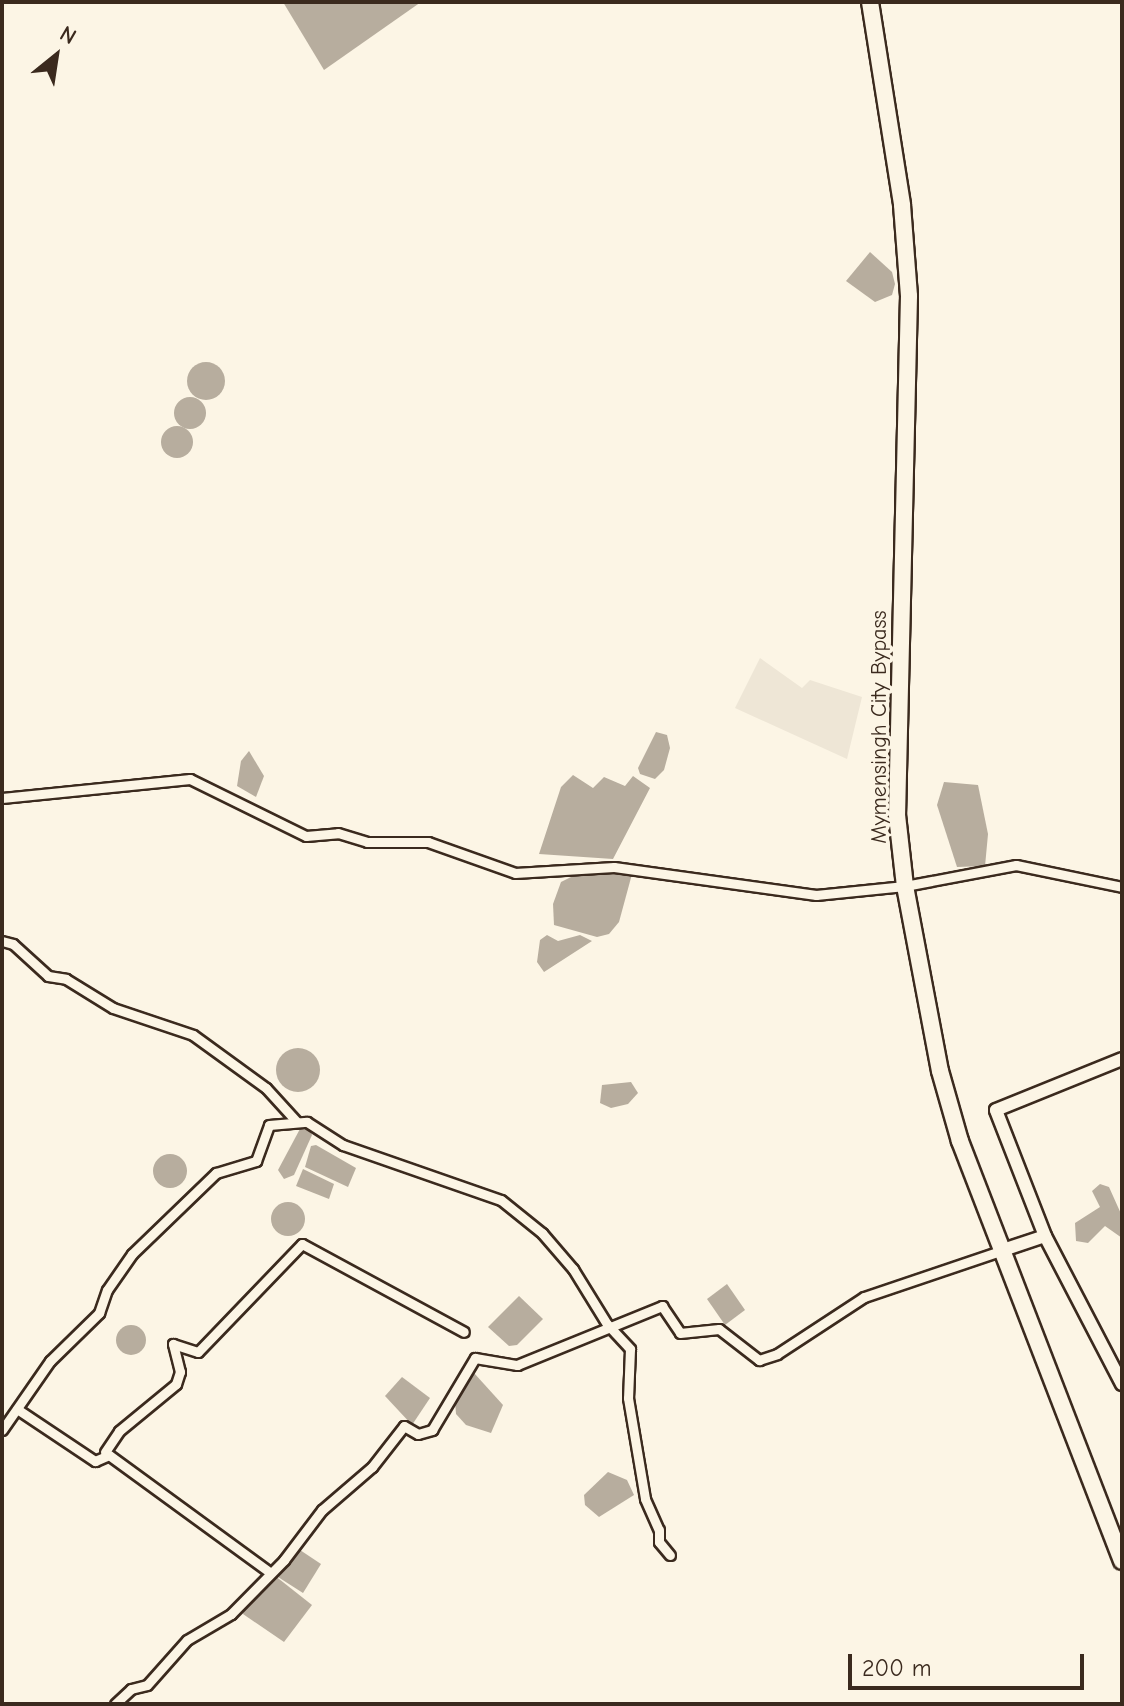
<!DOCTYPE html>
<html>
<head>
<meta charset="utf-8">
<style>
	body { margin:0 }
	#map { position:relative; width:1124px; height:1706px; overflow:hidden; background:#fcf5e5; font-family:"Comic Neue",sans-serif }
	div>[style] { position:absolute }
	.built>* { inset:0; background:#eee6d6 }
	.water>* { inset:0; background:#b7ad9e }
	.round { border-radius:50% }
	.roads { filter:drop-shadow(2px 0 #3b2a1e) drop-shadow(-2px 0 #3b2a1e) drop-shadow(0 2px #3b2a1e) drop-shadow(0 -2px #3b2a1e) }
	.minor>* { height:9px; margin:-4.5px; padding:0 4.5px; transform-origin:4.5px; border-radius:4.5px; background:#fcf5e5 }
	.tertiary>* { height:12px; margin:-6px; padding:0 6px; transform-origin:6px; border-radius:6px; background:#fcf5e5 }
	.trunk>* { height:16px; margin:-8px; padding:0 8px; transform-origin:8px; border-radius:8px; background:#fcf5e5 }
	span { translate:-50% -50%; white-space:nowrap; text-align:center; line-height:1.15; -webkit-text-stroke:7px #fcf5e5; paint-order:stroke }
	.street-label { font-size:22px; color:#3b2a1e }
	.frame { position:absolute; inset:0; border:4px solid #3b2a1e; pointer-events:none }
	.north { position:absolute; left:16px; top:16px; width:80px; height:80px; -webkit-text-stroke:6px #fcf5e5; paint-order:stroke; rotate:30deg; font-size:22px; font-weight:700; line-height:32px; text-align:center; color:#3b2a1e }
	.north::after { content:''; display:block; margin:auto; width:28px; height:36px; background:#3b2a1e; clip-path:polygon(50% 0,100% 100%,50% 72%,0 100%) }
	.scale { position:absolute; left:848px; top:1654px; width:236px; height:36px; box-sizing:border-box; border:4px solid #3b2a1e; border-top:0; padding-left:10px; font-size:24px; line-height:28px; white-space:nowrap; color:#3b2a1e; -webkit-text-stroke:6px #fcf5e5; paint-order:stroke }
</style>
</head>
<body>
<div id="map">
	<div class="built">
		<div style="clip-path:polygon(760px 658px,802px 688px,810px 680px,862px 697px,847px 759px,735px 708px)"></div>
	</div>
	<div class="water">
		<div style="clip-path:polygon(283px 2px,421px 2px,324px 70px)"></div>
		<div style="clip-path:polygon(870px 252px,892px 272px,895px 284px,892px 295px,875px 302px,846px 281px)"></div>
		<div class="round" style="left:187px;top:362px;width:38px;height:38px"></div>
		<div class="round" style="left:174px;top:397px;width:32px;height:32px"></div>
		<div class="round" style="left:161px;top:426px;width:32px;height:32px"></div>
		<div style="clip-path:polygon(656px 732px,667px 735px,670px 748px,664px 770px,655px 779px,640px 774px,638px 768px)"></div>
		<div style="clip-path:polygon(249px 751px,264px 776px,256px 797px,237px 786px,241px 761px)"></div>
		<div style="clip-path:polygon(573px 775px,593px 788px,604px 777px,625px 786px,633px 776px,650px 788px,613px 859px,539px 854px,561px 787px)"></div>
		<div style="clip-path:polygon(944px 782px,978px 785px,988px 834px,985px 866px,957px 867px,937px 805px)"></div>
		<div style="clip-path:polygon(579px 873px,632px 874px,619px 922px,609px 934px,597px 937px,554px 925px,553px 904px,561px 882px)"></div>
		<div style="clip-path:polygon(547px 935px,558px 941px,580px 935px,592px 941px,544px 972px,537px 962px,540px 940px)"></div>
		<div class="round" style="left:276px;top:1048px;width:44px;height:44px"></div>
		<div style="clip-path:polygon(631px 1082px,638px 1093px,628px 1104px,611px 1108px,600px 1103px,602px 1085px)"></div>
		<div style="clip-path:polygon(301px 1127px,309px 1128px,312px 1135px,294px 1175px,284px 1179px,278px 1170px)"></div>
		<div style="clip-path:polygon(316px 1145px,356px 1168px,348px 1187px,305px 1167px,311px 1146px)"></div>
		<div class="round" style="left:153px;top:1154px;width:34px;height:34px"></div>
		<div style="clip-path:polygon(303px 1169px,334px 1184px,329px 1199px,296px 1186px)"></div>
		<div style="clip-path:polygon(1100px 1184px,1109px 1187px,1122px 1216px,1122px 1238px,1105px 1226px,1088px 1243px,1076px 1241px,1075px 1223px,1100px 1207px,1092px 1191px)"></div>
		<div class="round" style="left:271px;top:1202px;width:34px;height:34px"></div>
		<div style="clip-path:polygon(727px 1284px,745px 1310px,725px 1325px,707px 1299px)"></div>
		<div style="clip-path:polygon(519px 1296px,543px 1319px,517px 1345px,509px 1346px,488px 1327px)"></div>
		<div class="round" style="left:116px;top:1325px;width:30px;height:30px"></div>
		<div style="clip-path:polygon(474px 1373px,503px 1405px,491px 1433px,466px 1425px,456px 1414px,455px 1401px)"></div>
		<div style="clip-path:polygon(402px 1377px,430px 1398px,412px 1425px,385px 1396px)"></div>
		<div style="clip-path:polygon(608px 1472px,627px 1480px,634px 1495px,599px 1517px,585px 1505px,584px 1495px)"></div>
		<div style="clip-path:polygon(300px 1550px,321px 1564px,303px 1593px,278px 1577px)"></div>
		<div style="clip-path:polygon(274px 1575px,312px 1605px,284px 1642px,243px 1614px,247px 1602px)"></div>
	</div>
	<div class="roads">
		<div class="minor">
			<div style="left:2px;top:798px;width:189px;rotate:-5.8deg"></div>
			<div style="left:190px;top:779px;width:129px;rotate:26.2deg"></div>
			<div style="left:306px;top:836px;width:32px;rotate:-5deg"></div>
			<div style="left:338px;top:833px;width:30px;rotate:17deg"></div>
			<div style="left:367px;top:842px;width:61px"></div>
			<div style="left:428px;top:842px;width:92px;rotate:19.6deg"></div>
			<div style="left:515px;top:873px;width:99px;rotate:-3.5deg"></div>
			<div style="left:614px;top:867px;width:204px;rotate:7.9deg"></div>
			<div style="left:816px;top:895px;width:89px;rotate:-5.8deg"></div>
			<div style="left:905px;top:886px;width:113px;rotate:-10.7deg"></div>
			<div style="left:1016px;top:865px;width:108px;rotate:11.7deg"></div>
			<div style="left:2px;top:941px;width:11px;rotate:15deg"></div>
			<div style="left:13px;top:944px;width:47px;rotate:42.4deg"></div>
			<div style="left:48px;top:976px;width:18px;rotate:9deg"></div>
			<div style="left:66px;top:979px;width:55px;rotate:31.7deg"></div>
			<div style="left:113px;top:1008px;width:84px;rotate:18.6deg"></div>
			<div style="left:193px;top:1035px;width:90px;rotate:36deg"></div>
			<div style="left:266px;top:1088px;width:45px;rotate:47.7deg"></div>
			<div style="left:17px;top:1409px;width:94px;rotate:33.7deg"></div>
			<div style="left:95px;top:1461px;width:15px;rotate:-23deg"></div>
			<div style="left:109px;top:1455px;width:200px;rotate:36.1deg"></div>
			<div style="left:2px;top:1430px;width:84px;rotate:-55.2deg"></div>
			<div style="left:50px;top:1361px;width:69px;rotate:-44.4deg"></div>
			<div style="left:99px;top:1313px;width:24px;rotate:-71deg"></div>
			<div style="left:107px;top:1290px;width:44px;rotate:-55.2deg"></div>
			<div style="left:132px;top:1254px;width:117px;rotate:-44deg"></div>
			<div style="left:216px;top:1173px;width:42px;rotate:-16.7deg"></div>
			<div style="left:256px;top:1161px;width:38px;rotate:-70deg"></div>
			<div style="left:269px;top:1125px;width:38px;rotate:-5deg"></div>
			<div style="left:307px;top:1122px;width:43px;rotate:32.6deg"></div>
			<div style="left:343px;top:1145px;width:167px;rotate:19.2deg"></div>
			<div style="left:501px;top:1200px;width:53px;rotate:38.8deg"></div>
			<div style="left:542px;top:1233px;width:48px;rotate:49.3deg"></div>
			<div style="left:573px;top:1269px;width:65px;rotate:58.3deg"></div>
			<div style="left:607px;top:1324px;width:34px;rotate:47deg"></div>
			<div style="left:630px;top:1349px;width:49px;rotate:92.3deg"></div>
			<div style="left:628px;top:1398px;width:102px;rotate:80.4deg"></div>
			<div style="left:645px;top:1499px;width:34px;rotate:66deg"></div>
			<div style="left:659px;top:1530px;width:12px;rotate:90deg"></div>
			<div style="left:659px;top:1542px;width:17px;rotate:50deg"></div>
			<div style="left:105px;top:1452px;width:25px;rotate:-56deg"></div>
			<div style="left:119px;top:1431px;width:74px;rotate:-39.5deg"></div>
			<div style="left:176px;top:1384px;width:13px;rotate:-72deg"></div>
			<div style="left:180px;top:1372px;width:29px;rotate:-104deg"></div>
			<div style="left:173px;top:1344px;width:26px;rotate:18deg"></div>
			<div style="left:198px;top:1352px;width:150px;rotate:-46.1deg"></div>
			<div style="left:302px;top:1244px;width:184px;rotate:28.5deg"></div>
			<div style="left:115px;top:1704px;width:22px;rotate:-43deg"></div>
			<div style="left:131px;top:1689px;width:16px;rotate:-14deg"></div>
			<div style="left:147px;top:1685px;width:60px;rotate:-48.4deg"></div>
			<div style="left:187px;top:1640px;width:51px;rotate:-30.6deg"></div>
			<div style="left:231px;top:1614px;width:76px;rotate:-45.5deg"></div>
			<div style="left:284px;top:1560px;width:63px;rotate:-52.8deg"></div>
			<div style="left:322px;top:1510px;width:66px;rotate:-40.7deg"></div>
			<div style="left:372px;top:1467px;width:52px;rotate:-52deg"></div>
			<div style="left:404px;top:1426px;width:16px;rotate:30deg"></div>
			<div style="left:418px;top:1434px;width:15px;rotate:-16deg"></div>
			<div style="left:432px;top:1430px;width:84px;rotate:-59.2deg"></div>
			<div style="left:475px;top:1358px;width:43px;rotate:9.5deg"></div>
			<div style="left:517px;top:1365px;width:157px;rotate:-22.1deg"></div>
			<div style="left:662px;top:1306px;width:32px;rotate:56deg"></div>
			<div style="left:680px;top:1333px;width:39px;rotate:-6deg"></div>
			<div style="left:719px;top:1329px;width:51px;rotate:37.8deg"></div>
			<div style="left:759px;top:1360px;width:19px;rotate:-18deg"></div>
			<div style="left:777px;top:1354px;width:104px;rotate:-33.2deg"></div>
			<div style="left:864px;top:1297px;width:144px;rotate:-18.7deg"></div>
		</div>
		<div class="tertiary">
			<div style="left:1045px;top:1236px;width:135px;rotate:-111.3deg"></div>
			<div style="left:996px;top:1110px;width:136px;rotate:-22deg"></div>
			<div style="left:1000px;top:1251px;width:47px;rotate:-18.4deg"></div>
			<div style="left:1045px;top:1236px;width:167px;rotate:62.5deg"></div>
		</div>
		<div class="trunk">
			<div style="left:870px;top:2px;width:206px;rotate:81deg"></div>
			<div style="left:902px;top:205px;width:91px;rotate:85.6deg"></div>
			<div style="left:909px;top:296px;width:519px;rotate:91.32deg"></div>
			<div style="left:897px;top:815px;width:71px;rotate:83.6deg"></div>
			<div style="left:905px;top:886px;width:188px;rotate:79.3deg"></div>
			<div style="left:940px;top:1071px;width:73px;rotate:74.1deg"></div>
			<div style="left:960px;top:1141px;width:450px;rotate:68.9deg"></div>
		</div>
	</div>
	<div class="street-label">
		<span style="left:880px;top:727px;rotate:-90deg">Mymensingh City Bypass</span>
	</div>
	<div class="frame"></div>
	<div class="north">N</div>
	<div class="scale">200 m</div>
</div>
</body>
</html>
